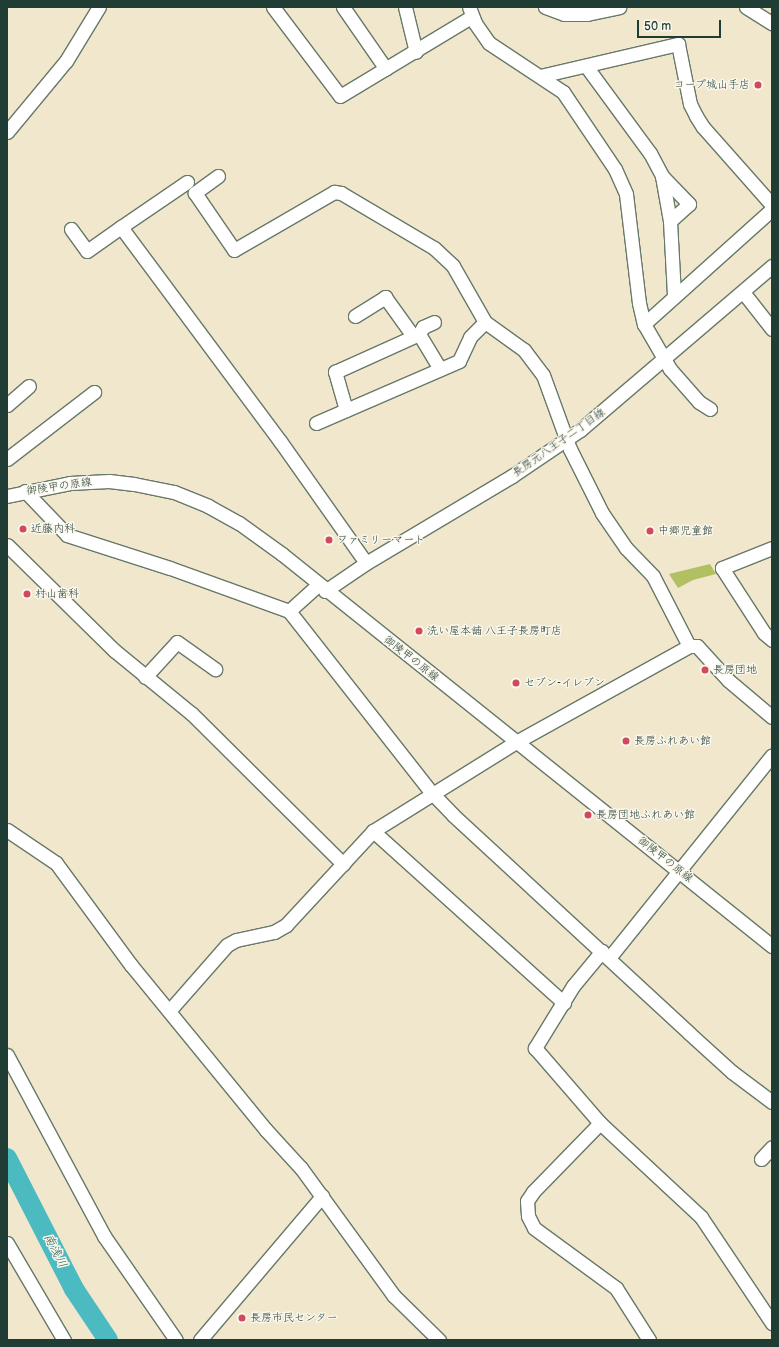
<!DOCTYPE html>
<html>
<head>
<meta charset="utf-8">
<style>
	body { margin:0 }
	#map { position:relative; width:779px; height:1347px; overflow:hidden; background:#f0e7cc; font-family:"Balsamiq Sans","Klee One",sans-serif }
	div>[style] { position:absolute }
	.green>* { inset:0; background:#b0c063 }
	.river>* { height:20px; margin:-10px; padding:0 10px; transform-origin:10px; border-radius:10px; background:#4cbbc1 }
	.roads { filter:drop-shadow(1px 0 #687869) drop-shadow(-1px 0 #687869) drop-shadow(0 1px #687869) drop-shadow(0 -1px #687869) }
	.minor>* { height:13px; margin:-6.5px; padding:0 6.5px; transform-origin:6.5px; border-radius:6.5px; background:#fff }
	.dots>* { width:11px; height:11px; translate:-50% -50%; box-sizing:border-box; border:2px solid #fbf7ec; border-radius:50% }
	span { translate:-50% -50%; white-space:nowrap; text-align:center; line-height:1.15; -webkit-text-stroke:3px #fbf7ec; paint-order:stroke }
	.poi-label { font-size:11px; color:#1f3d34 }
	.right { translate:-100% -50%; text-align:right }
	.left { translate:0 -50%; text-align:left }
	.street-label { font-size:11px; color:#1f3d34 }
	.water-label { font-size:12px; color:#2a5c57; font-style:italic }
	.frame { position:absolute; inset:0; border:8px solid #1f3d34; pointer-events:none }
	.scale { position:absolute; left:637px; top:20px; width:84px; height:18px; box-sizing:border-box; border:2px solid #1f3d34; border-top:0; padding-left:5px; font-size:12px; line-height:14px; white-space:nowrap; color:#1f3d34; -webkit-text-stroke:3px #fbf7ec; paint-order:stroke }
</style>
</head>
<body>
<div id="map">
	<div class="green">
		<div style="clip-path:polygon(710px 564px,716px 574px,693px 580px,678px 588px,669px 574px)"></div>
	</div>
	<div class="river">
		<div style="left:7px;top:1158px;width:147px;rotate:62.9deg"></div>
		<div style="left:74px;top:1289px;width:61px;rotate:56.3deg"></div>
	</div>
	<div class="roads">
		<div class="minor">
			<div style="left:273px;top:7px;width:111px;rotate:53deg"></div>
			<div style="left:340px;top:96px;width:153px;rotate:-31.1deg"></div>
			<div style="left:343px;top:7px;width:75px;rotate:55.3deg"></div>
			<div style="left:405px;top:7px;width:46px;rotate:76.3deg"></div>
			<div style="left:469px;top:7px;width:17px;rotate:69deg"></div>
			<div style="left:475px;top:23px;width:24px;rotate:55deg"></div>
			<div style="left:489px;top:43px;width:89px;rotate:33.5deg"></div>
			<div style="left:563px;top:92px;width:93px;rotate:56deg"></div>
			<div style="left:615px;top:169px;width:27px;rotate:66deg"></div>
			<div style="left:626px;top:194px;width:110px;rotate:83.2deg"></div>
			<div style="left:639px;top:303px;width:22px;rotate:77deg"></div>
			<div style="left:644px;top:324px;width:52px;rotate:60deg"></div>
			<div style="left:670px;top:369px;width:44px;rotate:48.7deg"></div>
			<div style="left:699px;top:402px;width:13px;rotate:32deg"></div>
			<div style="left:545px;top:7px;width:20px;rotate:20deg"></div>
			<div style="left:564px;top:14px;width:23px"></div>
			<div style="left:587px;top:14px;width:33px;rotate:-12deg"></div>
			<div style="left:746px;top:7px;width:31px;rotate:32deg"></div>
			<div style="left:586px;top:66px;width:108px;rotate:53.7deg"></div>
			<div style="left:650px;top:153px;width:26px;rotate:62deg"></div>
			<div style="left:662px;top:176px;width:46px;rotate:79.9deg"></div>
			<div style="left:670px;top:221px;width:75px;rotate:86.9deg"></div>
			<div style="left:540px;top:76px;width:142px;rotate:-13.1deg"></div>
			<div style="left:678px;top:44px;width:61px;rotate:78.7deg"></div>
			<div style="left:690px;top:104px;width:13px;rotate:63deg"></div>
			<div style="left:696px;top:116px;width:13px;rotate:58deg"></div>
			<div style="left:703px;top:127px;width:104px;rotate:48.5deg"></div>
			<div style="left:7px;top:132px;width:92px;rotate:-50.3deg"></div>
			<div style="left:66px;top:61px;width:63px;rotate:-58.6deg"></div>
			<div style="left:218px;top:176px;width:29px;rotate:144deg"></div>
			<div style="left:195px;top:193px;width:69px;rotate:55.6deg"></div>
			<div style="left:234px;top:250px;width:116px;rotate:-30.1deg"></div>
			<div style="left:334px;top:192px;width:7px;rotate:8deg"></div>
			<div style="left:341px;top:193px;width:108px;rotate:30.6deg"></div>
			<div style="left:434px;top:248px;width:26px;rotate:43deg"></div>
			<div style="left:453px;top:266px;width:64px;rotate:60.3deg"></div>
			<div style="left:485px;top:322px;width:48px;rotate:35.7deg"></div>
			<div style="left:524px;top:350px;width:31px;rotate:53deg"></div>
			<div style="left:543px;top:375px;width:79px;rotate:70deg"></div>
			<div style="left:570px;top:449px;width:72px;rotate:63.4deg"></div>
			<div style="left:602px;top:513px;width:42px;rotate:55.6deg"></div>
			<div style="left:626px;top:548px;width:39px;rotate:46deg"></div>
			<div style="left:653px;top:576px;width:79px;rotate:62.8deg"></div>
			<div style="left:662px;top:176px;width:39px;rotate:46deg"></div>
			<div style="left:689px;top:204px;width:25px;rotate:138deg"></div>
			<div style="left:121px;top:227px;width:80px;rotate:-34.3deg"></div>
			<div style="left:71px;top:229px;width:27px;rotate:54deg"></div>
			<div style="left:87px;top:251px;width:42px;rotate:-35.2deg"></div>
			<div style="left:121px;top:227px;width:267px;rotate:53.4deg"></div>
			<div style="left:280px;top:441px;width:149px;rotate:54.8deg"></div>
			<div style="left:743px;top:292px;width:47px;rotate:51.9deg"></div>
			<div style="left:355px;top:316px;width:36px;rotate:-32deg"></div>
			<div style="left:385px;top:297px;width:48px;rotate:54.3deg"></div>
			<div style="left:644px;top:324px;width:172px;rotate:-41.9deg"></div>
			<div style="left:419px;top:334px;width:8px;rotate:-60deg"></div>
			<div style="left:423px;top:327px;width:12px;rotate:-24deg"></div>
			<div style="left:7px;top:405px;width:29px;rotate:-41deg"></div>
			<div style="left:346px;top:410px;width:40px;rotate:-106deg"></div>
			<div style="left:335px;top:372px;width:92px;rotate:-24.3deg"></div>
			<div style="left:419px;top:334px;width:41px;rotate:59deg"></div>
			<div style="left:316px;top:423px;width:156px;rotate:-23.4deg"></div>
			<div style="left:459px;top:361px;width:26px;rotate:-65deg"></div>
			<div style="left:470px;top:337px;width:21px;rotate:-45deg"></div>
			<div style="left:7px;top:459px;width:110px;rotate:-37.6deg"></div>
			<div style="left:25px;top:491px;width:61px;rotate:46.3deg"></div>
			<div style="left:67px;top:535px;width:108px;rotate:17.8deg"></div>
			<div style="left:170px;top:568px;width:127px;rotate:19.9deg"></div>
			<div style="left:289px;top:611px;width:230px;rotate:51.9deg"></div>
			<div style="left:431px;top:792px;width:32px;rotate:46deg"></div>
			<div style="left:453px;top:815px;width:321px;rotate:42.7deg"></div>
			<div style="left:689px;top:1033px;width:58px;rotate:42.2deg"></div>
			<div style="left:732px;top:1072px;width:50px;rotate:36.9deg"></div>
			<div style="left:7px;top:496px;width:64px;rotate:-11.7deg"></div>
			<div style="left:70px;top:483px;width:39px;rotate:-3deg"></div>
			<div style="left:109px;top:481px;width:25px;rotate:7deg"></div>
			<div style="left:134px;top:484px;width:41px;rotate:11.3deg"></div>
			<div style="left:174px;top:492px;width:37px;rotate:22deg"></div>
			<div style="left:208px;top:506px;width:35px;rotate:29deg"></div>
			<div style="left:239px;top:523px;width:53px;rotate:35.8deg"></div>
			<div style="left:282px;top:554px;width:628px;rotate:38.66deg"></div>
			<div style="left:7px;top:545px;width:151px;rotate:44.5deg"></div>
			<div style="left:115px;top:651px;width:99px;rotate:39.3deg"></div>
			<div style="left:192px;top:714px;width:213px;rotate:44.8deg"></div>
			<div style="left:772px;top:548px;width:54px;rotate:158.2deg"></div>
			<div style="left:722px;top:568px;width:77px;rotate:57.1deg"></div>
			<div style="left:764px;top:633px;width:11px;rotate:41deg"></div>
			<div style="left:325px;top:591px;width:50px;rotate:-34.3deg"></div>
			<div style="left:366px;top:563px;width:170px;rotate:-30.8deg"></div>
			<div style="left:512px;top:476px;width:82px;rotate:-34.1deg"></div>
			<div style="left:580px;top:430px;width:253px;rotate:-40.5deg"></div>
			<div style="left:289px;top:611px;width:39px;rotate:-42deg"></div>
			<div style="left:145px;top:677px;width:47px;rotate:-47.6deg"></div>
			<div style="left:177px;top:642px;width:47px;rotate:35.4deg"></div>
			<div style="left:7px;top:830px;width:59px;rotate:34deg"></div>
			<div style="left:56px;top:863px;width:127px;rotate:53.7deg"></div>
			<div style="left:131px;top:965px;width:213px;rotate:50.7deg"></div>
			<div style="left:266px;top:1130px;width:52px;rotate:47.4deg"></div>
			<div style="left:301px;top:1168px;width:158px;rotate:54deg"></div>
			<div style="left:394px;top:1296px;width:63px;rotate:44.4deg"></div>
			<div style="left:373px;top:831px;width:257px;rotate:42deg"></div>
			<div style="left:602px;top:951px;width:45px;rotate:129.6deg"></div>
			<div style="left:573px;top:986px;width:73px;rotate:121.5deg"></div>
			<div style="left:535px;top:1048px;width:99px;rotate:49.1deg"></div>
			<div style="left:600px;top:1123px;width:138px;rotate:42.9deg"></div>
			<div style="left:701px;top:1217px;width:128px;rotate:56.2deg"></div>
			<div style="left:609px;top:958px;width:260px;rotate:-51.2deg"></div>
			<div style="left:169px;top:1011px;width:88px;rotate:-48.7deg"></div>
			<div style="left:227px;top:945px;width:10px;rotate:-29deg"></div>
			<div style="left:236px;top:940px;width:39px;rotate:-12deg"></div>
			<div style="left:274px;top:932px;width:14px;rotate:-30deg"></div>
			<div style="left:286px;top:925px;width:128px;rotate:-47.2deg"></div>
			<div style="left:373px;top:831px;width:168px;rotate:-31.9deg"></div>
			<div style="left:516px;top:742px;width:198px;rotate:-29deg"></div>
			<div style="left:689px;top:646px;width:8px"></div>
			<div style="left:697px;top:646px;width:46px;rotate:47.6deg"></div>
			<div style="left:728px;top:680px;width:57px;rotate:40.1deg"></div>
			<div style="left:7px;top:1055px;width:205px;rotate:61.8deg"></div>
			<div style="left:104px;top:1236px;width:126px;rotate:55.3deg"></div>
			<div style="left:600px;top:1123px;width:96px;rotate:134.2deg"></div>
			<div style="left:533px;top:1192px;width:11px;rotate:124deg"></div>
			<div style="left:527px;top:1201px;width:15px;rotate:86deg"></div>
			<div style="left:528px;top:1216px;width:13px;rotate:63deg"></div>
			<div style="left:534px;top:1228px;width:102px;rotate:36.2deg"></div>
			<div style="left:616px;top:1288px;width:62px;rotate:57.6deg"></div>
			<div style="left:761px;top:1159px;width:16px;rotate:-47deg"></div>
			<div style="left:7px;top:1243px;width:113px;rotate:59.6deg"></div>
			<div style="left:200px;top:1340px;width:189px;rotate:-49.7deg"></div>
		</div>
	</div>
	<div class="dots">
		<div style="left:758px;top:85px;background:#d1495b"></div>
		<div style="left:23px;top:529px;background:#d1495b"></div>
		<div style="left:650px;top:531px;background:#d1495b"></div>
		<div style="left:329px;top:540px;background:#d1495b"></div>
		<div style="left:27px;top:594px;background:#d1495b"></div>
		<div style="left:419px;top:631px;background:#d1495b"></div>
		<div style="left:705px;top:670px;background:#d1495b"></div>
		<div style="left:516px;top:683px;background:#d1495b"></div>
		<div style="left:626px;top:741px;background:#d1495b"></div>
		<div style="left:588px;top:815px;background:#d1495b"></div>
		<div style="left:242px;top:1318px;background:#d1495b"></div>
	</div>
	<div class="poi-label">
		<span class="right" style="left:750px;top:85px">コープ城山手店</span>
		<span class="left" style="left:31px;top:529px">近藤内科</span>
		<span class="left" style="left:658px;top:531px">中郷児童館</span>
		<span class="left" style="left:337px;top:540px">ファミリーマート</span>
		<span class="left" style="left:35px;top:594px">村山歯科</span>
		<span class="left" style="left:427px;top:631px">洗い屋本舗 八王子長房町店</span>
		<span class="left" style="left:713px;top:670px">長房団地</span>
		<span class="left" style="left:524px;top:683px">セブン-イレブン</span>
		<span class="left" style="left:634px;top:741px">長房ふれあい館</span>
		<span class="left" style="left:596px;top:815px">長房団地ふれあい館</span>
		<span class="left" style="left:250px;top:1318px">長房市民センター</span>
	</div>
	<div class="street-label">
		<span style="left:559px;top:443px;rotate:-35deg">長房元八王子二丁目線</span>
		<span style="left:59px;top:487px;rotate:-8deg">御陵甲の原線</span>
		<span style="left:411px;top:659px;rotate:38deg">御陵甲の原線</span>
		<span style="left:665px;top:860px;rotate:38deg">御陵甲の原線</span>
	</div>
	<div class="water-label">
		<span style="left:55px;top:1251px;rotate:63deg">南浅川</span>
	</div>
	<div class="frame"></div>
	<div class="scale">50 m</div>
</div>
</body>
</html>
